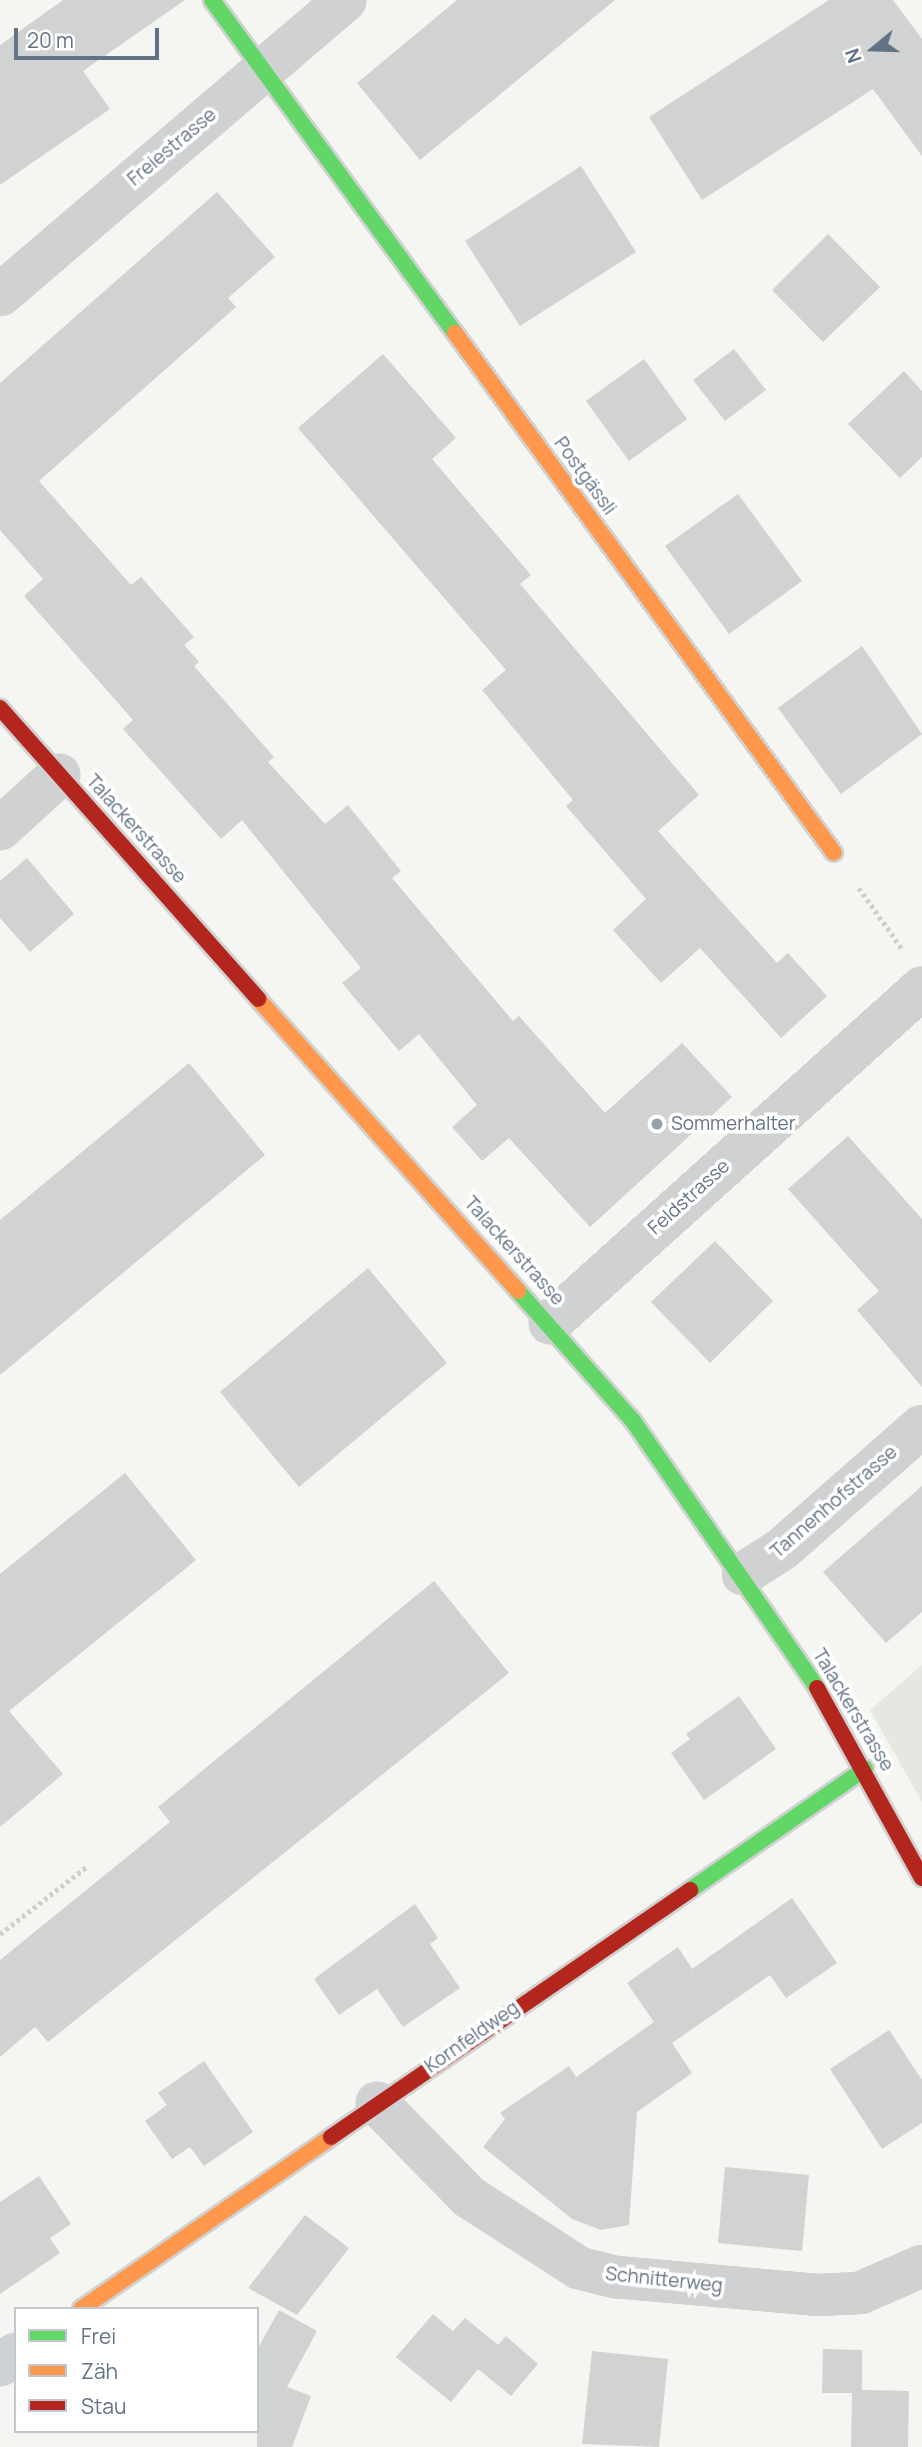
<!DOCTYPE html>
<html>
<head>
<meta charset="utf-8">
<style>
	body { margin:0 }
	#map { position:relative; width:922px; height:2447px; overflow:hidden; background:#f5f5f2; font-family:Manrope,sans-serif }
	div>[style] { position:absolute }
	.green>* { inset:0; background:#e4e8e0 }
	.building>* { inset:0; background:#d1d2d2 }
	.path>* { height:4.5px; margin-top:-2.25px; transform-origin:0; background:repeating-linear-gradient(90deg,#cecece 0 3.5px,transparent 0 7px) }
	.roads { filter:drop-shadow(2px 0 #d0d2d2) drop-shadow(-2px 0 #d0d2d2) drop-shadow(0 2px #d0d2d2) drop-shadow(0 -2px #d0d2d2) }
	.street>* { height:38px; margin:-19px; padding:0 19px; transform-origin:19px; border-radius:19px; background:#d0d1d2 }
	.fast>* { height:16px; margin:-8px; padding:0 8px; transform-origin:8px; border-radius:8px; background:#63d668 }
	.slow>* { height:16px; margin:-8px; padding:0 8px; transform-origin:8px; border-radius:8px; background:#ff974d }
	.jam>* { height:16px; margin:-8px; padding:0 8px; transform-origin:8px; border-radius:8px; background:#b3261e }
	.dots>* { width:19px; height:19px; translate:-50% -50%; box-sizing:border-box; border:4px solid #fff; border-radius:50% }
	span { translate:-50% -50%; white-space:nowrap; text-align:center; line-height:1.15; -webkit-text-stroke:7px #fff; paint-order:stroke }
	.street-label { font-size:19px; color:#627385 }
	.poi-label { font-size:19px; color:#627385 }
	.left { translate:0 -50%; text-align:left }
	.legend { position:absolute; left:14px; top:2307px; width:245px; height:126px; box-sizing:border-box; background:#fff; border:2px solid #c0c7ce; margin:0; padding:9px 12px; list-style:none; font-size:21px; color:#627385 }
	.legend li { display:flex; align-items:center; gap:14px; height:35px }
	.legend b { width:35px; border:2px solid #c0c7ce }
	.north { position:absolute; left:838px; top:14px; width:70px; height:70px; -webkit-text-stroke:5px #fff; paint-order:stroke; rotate:251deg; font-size:19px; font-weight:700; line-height:28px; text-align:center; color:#627385 }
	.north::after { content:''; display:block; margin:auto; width:24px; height:32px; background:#627385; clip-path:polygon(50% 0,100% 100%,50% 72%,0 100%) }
	.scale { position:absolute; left:14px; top:28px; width:145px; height:32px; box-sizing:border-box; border:4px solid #627385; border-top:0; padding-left:9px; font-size:21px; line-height:24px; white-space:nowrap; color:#627385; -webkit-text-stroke:5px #fff; paint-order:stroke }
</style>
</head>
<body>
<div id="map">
	<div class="green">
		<div style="clip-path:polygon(922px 1665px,922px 1802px,870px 1710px)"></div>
	</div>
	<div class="building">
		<div style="clip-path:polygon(63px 0,185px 0,83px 71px,110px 109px,0 185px,0 45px)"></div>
		<div style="clip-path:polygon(457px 0,615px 0,420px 160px,357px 83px)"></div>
		<div style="clip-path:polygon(829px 0,893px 0,922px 39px,922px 156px,873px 89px,702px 200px,649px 117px)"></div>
		<div style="clip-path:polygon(581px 166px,636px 252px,520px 326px,465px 241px)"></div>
		<div style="clip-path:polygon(217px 192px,275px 257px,228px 298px,236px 307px,39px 481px,131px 585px,141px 577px,194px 637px,184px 645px,199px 662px,194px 666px,274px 757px,268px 762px,325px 824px,348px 805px,401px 871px,392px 878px,513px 1021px,519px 1016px,605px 1113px,682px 1043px,732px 1097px,590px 1227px,509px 1138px,482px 1161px,452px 1127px,477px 1105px,419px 1034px,399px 1051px,342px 983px,361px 968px,242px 820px,221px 839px,123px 729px,133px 720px,24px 596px,43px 579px,0 530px,0 383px)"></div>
		<div style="clip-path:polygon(828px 234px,880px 287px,823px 342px,772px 290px)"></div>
		<div style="clip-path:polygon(734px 349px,766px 390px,725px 421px,693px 380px)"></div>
		<div style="clip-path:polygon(383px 354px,456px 438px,432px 459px,531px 575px,520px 584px,699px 795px,658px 831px,777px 963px,788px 953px,827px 996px,781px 1038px,700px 948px,661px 983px,613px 930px,646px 899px,566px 806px,573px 800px,482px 690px,506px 670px,298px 428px)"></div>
		<div style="clip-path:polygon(644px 359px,687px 419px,629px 461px,586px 401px)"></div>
		<div style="clip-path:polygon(904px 371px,922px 391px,922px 457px,900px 478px,848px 424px)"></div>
		<div style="clip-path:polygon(738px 494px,802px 581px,729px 634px,665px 546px)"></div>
		<div style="clip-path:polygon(862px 646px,922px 734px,841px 794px,778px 708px)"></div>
		<div style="clip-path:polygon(27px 858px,74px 914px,30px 952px,0 918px,0 881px)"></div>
		<div style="clip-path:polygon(189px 1063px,265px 1155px,0 1375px,0 1220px)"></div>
		<div style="clip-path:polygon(848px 1136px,922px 1219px,922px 1387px,857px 1310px,879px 1291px,788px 1189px)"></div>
		<div style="clip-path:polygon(715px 1241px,773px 1301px,710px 1363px,651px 1302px)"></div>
		<div style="clip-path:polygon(368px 1268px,447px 1363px,299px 1487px,220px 1392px)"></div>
		<div style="clip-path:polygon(125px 1473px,196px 1560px,9px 1711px,63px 1774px,0 1827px,0 1574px)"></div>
		<div style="clip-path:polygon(922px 1486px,922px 1612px,886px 1643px,823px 1572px)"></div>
		<div style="clip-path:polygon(434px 1581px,509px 1673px,48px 2042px,35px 2027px,0 2057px,0 1960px,170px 1822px,158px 1807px)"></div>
		<div style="clip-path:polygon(739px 1696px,776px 1749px,704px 1800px,671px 1753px,690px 1739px,686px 1734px)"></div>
		<div style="clip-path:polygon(792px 1898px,837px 1963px,786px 1998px,770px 1975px,672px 2043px,692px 2073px,637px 2112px,629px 2225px,601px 2230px,572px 2219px,483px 2147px,505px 2119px,500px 2113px,569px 2066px,576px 2077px,654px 2022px,627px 1983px,678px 1947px,692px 1969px)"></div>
		<div style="clip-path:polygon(415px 1904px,438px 1938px,430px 1944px,460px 1988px,403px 2027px,377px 1989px,339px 2015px,314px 1979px)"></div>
		<div style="clip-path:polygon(889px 2030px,922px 2080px,922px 2123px,882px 2149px,830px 2069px)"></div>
		<div style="clip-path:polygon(204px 2061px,253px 2132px,204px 2166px,190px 2147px,172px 2159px,145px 2121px,167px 2105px,158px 2093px)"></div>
		<div style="clip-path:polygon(725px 2167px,809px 2175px,802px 2251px,718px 2243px)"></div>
		<div style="clip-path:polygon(39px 2176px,71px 2224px,50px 2238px,60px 2253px,0 2294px,0 2202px)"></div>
		<div style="clip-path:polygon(305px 2215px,349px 2248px,297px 2315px,248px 2288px)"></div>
		<div style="clip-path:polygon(279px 2310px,317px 2331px,287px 2387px,311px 2396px,292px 2447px,257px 2447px,257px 2350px)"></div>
		<div style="clip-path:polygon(433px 2314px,453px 2331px,465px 2318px,498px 2345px,506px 2336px,538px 2364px,511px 2396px,478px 2369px,451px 2402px,396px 2357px)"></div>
		<div style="clip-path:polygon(823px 2349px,862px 2350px,862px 2390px,909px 2391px,908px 2447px,851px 2447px,852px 2393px,822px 2393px)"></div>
		<div style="clip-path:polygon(592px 2351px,668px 2359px,659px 2447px,582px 2444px)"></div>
	</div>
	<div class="path">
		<div style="left:859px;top:888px;width:76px;rotate:54.6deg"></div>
		<div style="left:0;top:1934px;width:109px;rotate:-37.9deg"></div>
	</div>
	<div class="roads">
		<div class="street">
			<div style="left:0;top:295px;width:454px;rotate:-40.5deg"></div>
			<div style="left:0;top:829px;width:80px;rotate:-42.5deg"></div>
			<div style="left:550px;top:1323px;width:501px;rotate:-42deg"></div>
			<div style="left:743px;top:1574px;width:46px;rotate:-32.7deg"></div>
			<div style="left:782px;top:1549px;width:186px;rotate:-41.3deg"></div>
			<div style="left:377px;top:2103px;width:132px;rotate:45.6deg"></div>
			<div style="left:469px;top:2197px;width:131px;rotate:32.8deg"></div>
			<div style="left:579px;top:2268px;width:38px;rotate:14deg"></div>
			<div style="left:616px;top:2277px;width:201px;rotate:5.1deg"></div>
			<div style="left:816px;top:2295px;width:44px;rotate:-2.6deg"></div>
			<div style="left:860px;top:2293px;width:68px;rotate:-23.5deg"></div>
			<div style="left:0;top:2365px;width:19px;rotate:-35deg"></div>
		</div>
		<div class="fast">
			<div style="left:212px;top:0;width:412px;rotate:53.9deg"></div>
			<div style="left:518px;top:1291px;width:174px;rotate:48.5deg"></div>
			<div style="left:633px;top:1421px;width:324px;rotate:55.4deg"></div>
			<div style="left:690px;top:1890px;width:213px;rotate:-34.7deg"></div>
		</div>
		<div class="slow">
			<div style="left:455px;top:333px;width:643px;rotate:53.91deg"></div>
			<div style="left:258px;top:999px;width:391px;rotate:48.3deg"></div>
			<div style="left:81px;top:2309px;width:303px;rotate:-34.5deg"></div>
		</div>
		<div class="jam">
			<div style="left:0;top:708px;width:389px;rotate:48.4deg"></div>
			<div style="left:817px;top:1688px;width:217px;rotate:61.1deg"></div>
			<div style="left:331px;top:2137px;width:436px;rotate:-34.5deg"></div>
		</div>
	</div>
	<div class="dots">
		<div style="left:657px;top:1124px;background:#95a0ab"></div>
	</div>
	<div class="street-label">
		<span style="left:172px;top:147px;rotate:-40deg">Freiestrasse</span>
		<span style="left:585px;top:476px;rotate:54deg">Postgässli</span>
		<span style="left:136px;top:829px;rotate:48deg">Talackerstrasse</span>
		<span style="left:689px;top:1197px;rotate:-42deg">Feldstrasse</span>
		<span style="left:514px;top:1251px;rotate:48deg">Talackerstrasse</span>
		<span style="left:834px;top:1502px;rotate:-41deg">Tannenhofstrasse</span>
		<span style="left:853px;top:1710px;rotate:59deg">Talackerstrasse</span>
		<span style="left:472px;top:2037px;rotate:-35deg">Kornfeldweg</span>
		<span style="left:664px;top:2280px;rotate:6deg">Schnitterweg</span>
	</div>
	<div class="poi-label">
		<span class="left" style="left:671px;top:1124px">Sommerhalter</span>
	</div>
	<ul class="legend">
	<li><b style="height:9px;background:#63d668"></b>Frei</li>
	<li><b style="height:9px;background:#ff974d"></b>Zäh</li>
	<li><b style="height:9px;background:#b3261e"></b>Stau</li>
	</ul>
	<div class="north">N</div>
	<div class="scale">20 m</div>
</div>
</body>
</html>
